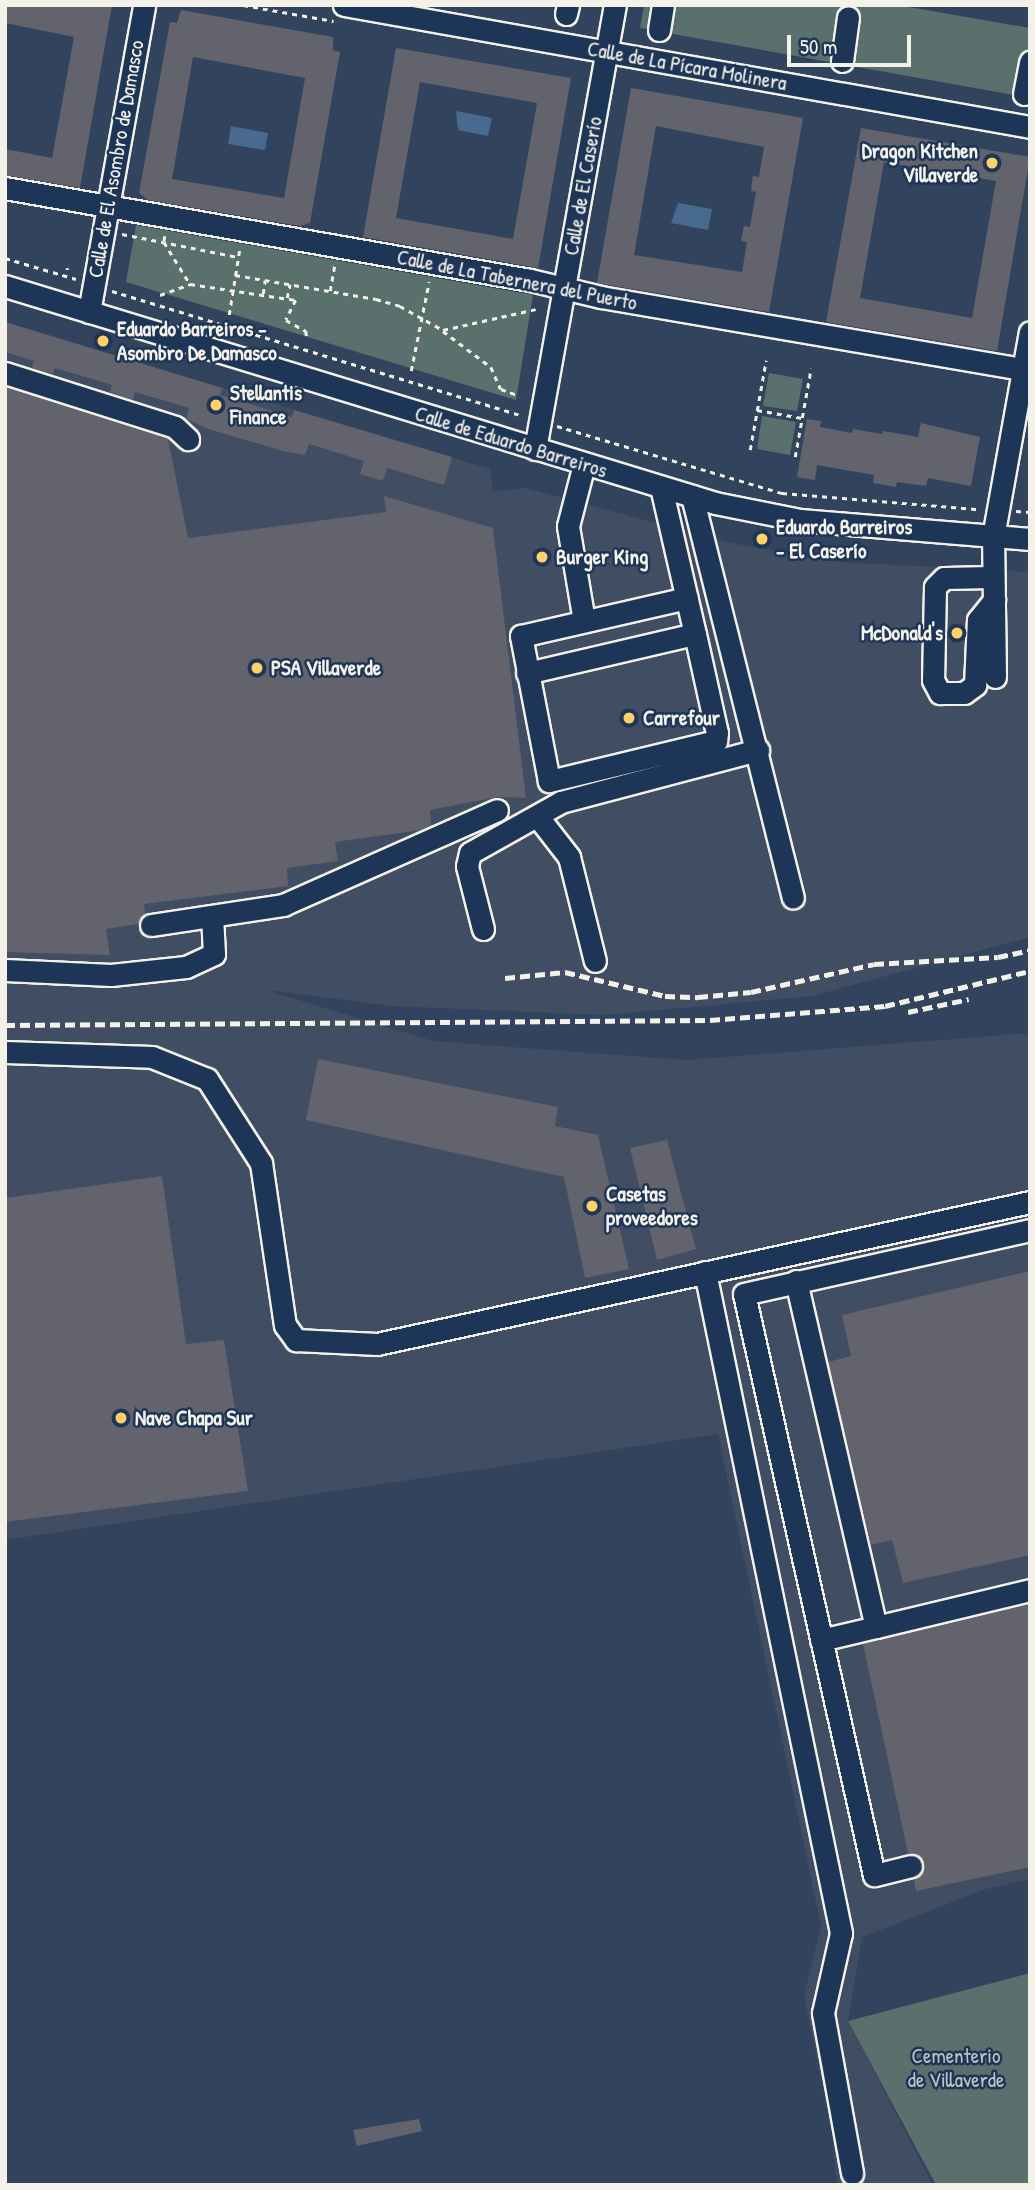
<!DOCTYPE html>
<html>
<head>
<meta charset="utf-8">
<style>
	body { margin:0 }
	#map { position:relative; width:1035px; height:2190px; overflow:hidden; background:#32435e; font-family:"Patrick Hand",sans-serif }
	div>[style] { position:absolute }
	.built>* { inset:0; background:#414d62 }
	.green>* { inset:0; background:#59706c }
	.water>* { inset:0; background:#476a8e }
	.building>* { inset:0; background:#63636d }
	.path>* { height:2.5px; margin-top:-1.25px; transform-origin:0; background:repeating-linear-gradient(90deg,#f4f1e8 0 5px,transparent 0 10px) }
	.roads { filter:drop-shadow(2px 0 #f4f1e8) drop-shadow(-2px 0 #f4f1e8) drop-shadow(0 2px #f4f1e8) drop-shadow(0 -2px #f4f1e8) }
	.minor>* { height:21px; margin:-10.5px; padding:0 10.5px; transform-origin:10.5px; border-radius:10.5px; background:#1d3557 }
	.rail>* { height:5px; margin-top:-2.5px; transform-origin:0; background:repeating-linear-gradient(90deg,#f4f1e8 0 10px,transparent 0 15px) }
	.dots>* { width:19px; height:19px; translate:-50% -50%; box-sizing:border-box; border:4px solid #1d3557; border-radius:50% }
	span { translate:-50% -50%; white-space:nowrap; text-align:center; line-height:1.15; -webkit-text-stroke:5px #1d3557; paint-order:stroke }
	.street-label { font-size:21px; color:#f4f1e8 }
	.poi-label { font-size:21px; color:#f4f1e8; font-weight:700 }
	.right { translate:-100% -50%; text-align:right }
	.left { translate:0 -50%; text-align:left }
	.park-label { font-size:21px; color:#bec4bd }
	.frame { position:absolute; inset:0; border:7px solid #f4f1e8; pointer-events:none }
	.scale { position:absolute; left:787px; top:35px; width:124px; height:32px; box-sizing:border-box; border:4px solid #f4f1e8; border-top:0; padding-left:9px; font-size:21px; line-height:24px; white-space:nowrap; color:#f4f1e8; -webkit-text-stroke:5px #1d3557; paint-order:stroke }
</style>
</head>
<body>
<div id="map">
	<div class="built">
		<div style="clip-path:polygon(evenodd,5px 322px,490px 469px,493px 492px,525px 488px,731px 543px,840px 562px,1030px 572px,1030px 937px,812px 996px,604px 1015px,391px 1006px,266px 990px,433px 1041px,686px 1060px,1030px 1033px,1030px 1879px,986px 1889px,862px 1937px,848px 2021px,933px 2185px,837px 2185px,832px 2132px,804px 1995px,821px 1926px,718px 1434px,5px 1540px,5px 322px,519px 813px,419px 861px,275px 918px,518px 813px,519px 813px)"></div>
	</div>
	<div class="green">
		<div style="clip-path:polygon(644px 5px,897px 5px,1030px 28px,1030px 98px,640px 28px)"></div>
		<div style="clip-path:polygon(136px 225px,533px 295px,516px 400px,126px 282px)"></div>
		<div style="clip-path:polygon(769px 373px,803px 379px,797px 411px,763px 406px)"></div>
		<div style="clip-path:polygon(762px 416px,796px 422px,790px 455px,757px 449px)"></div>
		<div style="clip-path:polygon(1030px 1973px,1030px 2185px,936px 2185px,848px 2021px)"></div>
	</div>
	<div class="water">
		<div style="clip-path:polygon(456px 111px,492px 118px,488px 136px,458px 130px)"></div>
		<div style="clip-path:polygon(231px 126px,268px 133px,265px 150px,228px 144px)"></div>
		<div style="clip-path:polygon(678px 203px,712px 209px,708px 230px,671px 223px)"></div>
	</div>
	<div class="building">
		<div style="clip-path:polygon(5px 5px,112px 5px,80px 188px,5px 175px,5px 149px,52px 158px,74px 37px,5px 23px)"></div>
		<div style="clip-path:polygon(evenodd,181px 10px,333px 37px,333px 50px,340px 52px,310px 223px,300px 226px,148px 200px,139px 193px,170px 22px,177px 23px,181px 10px,193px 57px,305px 78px,284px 198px,172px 179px,193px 57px)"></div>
		<div style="clip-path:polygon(evenodd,396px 48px,571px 78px,538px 268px,363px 237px,396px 48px,420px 82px,537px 103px,513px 239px,396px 218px,420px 82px)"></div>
		<div style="clip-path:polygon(evenodd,631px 88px,803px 118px,769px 312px,597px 283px,631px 88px,656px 126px,764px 147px,759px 177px,753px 176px,751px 191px,756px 192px,750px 227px,744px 226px,741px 241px,747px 242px,742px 272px,634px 255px,656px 126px)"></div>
		<div style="clip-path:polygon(evenodd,861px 128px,1030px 157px,997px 351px,826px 322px,861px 128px,884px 162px,996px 181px,972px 318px,860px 298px,884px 162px)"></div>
		<div style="clip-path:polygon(5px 322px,222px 388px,220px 395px,292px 417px,294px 410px,452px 457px,444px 485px,387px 468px,383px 481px,360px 474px,364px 461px,309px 444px,305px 455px,283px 451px,208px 429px,186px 419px,189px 408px,135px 392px,133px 400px,110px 392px,112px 385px,55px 368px,53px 374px,32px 368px,34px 361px,5px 352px)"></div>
		<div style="clip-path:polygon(5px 387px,168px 439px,188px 538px,386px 512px,384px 496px,493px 528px,526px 798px,498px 797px,430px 810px,431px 825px,421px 830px,335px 842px,338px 861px,287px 868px,288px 886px,144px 904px,145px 914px,138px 924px,106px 929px,110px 955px,5px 952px)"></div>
		<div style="clip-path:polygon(807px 419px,821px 421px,820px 427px,852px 433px,853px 429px,882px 434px,883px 431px,918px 437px,921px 423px,980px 437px,971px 486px,928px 478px,926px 486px,897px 482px,896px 487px,873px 483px,874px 475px,817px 465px,815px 480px,797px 477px)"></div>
		<div style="clip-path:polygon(318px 1059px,558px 1107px,555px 1126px,598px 1135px,629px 1269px,585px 1278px,564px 1177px,306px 1120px)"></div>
		<div style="clip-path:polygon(667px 1140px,696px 1249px,657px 1260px,630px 1148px)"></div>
		<div style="clip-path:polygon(162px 1176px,186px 1344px,224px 1340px,248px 1491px,5px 1522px,5px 1198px)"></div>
		<div style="clip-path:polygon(1030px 1271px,1030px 1555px,903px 1583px,892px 1540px,871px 1545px,828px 1362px,851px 1356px,842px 1315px)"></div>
		<div style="clip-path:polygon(1030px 1604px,1030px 1867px,916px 1891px,914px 1879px,920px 1875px,924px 1864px,920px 1857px,908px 1853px,863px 1644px)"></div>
		<div style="clip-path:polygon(419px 2119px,422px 2131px,357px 2146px,353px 2130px)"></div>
	</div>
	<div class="path">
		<div style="left:243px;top:5px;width:92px;rotate:10deg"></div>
		<div style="left:122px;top:234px;width:118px;rotate:11.2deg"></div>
		<div style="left:165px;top:236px;width:6px;rotate:99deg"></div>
		<div style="left:164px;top:242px;width:49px;rotate:58.2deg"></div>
		<div style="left:5px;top:258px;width:74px;rotate:16.5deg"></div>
		<div style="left:67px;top:270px;width:2px;rotate:-90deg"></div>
		<div style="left:235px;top:275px;width:143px;rotate:9.7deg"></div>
		<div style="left:376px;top:299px;width:25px;rotate:16deg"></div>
		<div style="left:400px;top:306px;width:49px;rotate:29.2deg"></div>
		<div style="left:443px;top:330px;width:95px;rotate:-12.7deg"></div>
		<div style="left:112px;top:291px;width:427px;rotate:16.9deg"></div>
		<div style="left:330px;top:291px;width:27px;rotate:-80deg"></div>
		<div style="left:263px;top:294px;width:14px;rotate:-82deg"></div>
		<div style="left:160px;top:295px;width:32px;rotate:-20deg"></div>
		<div style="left:190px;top:284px;width:107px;rotate:8.6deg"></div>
		<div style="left:296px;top:300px;width:22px;rotate:117deg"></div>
		<div style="left:286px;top:320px;width:23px;rotate:29deg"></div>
		<div style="left:306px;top:331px;width:8px;rotate:83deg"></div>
		<div style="left:287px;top:298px;width:14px;rotate:-78deg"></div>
		<div style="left:229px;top:315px;width:70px;rotate:-80.9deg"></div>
		<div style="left:443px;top:331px;width:60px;rotate:36.9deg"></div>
		<div style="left:491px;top:367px;width:24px;rotate:66deg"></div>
		<div style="left:501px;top:389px;width:20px;rotate:20deg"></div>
		<div style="left:411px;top:371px;width:91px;rotate:-78.6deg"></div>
		<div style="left:757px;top:410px;width:46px;rotate:10.1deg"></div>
		<div style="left:557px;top:426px;width:235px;rotate:16.6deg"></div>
		<div style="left:782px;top:493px;width:197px;rotate:4.7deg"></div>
		<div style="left:750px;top:450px;width:91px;rotate:-79.9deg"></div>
		<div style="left:795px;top:457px;width:90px;rotate:-79.8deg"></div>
		<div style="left:1016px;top:511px;width:14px;rotate:4deg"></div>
	</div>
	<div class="roads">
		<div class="minor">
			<div style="left:344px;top:5px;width:697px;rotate:10.08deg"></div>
			<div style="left:566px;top:14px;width:9px;rotate:-77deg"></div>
			<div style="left:659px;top:30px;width:25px;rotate:-81deg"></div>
			<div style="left:842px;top:61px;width:44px;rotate:-82.2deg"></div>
			<div style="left:1024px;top:94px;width:33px;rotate:-79deg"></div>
			<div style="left:5px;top:188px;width:533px;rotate:9.94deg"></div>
			<div style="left:530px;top:280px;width:73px;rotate:13.5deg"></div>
			<div style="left:601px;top:297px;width:435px;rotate:9.7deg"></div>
			<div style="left:5px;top:286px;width:742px;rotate:16.99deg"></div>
			<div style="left:715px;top:503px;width:87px;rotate:11.3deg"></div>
			<div style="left:800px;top:520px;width:231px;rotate:4.7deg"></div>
			<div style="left:89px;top:312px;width:312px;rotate:-79.8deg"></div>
			<div style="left:5px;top:373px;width:178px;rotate:17.6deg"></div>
			<div style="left:175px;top:427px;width:18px;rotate:43deg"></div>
			<div style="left:535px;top:449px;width:451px;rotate:-79.8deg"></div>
			<div style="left:661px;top:487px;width:151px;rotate:77deg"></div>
			<div style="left:695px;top:634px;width:101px;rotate:77.5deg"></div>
			<div style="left:717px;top:733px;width:8px;rotate:97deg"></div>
			<div style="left:716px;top:741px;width:172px;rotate:166.5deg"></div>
			<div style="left:549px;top:781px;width:148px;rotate:-100.9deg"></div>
			<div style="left:521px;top:636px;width:170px;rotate:-12.9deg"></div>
			<div style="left:692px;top:496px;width:414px;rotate:75.9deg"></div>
			<div style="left:992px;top:577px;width:48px;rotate:178.8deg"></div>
			<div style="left:944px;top:578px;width:13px;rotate:135deg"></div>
			<div style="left:935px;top:587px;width:93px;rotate:91.2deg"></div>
			<div style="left:933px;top:680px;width:15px;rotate:62deg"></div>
			<div style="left:940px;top:693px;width:24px"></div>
			<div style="left:964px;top:693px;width:14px;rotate:-36deg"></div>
			<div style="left:975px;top:685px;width:65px;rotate:-87.4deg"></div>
			<div style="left:978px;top:620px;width:26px;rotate:-51deg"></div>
			<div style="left:584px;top:621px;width:96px;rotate:-99.6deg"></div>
			<div style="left:568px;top:526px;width:64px;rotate:-75.5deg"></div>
			<div style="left:527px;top:673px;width:172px;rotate:-13.1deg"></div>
			<div style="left:995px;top:677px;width:140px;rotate:-90.8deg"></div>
			<div style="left:993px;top:537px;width:208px;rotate:-79.8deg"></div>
			<div style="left:538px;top:817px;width:51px;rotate:52.2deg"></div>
			<div style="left:569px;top:857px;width:107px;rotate:76deg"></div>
			<div style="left:151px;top:925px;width:134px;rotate:-8.6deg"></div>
			<div style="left:283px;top:905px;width:234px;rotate:-23.9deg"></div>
			<div style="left:483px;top:929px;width:65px;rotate:-104.3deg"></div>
			<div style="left:467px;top:866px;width:13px;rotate:-77deg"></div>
			<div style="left:470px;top:853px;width:104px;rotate:-29.3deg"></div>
			<div style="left:561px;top:802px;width:204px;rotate:-14.8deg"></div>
			<div style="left:5px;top:970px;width:106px;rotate:2.7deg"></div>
			<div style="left:111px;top:975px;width:75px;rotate:-6.1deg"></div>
			<div style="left:186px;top:967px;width:31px;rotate:-25deg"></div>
			<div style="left:214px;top:954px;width:38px;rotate:-93deg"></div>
			<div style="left:5px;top:1052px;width:147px;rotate:1.9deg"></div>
			<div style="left:152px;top:1057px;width:59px;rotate:21.8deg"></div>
			<div style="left:207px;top:1079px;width:100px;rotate:57.3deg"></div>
			<div style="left:261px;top:1163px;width:164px;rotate:81.6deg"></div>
			<div style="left:285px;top:1325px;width:19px;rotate:54deg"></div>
			<div style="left:296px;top:1340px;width:81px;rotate:2.8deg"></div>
			<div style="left:377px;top:1344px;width:668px;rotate:-12.27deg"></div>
			<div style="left:705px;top:1272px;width:675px;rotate:78.37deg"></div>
			<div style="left:841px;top:1933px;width:82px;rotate:102.7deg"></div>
			<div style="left:823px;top:2013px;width:163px;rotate:79.7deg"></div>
			<div style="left:796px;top:1281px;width:355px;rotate:77deg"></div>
			<div style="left:876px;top:1627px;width:158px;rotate:-13.5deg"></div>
			<div style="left:821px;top:1640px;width:57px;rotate:-13.3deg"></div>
			<div style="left:911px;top:1866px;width:38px;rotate:166deg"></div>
			<div style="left:874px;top:1875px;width:595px;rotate:-102.61deg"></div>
			<div style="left:744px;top:1294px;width:293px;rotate:-12.6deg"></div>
		</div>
	</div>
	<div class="rail">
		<div style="left:505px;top:978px;width:60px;rotate:-5.7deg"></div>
		<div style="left:565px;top:972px;width:103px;rotate:13.5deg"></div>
		<div style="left:665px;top:996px;width:33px;rotate:2deg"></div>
		<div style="left:698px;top:997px;width:53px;rotate:-5.4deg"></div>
		<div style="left:751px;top:992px;width:126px;rotate:-12.8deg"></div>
		<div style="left:874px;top:964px;width:124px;rotate:-3.2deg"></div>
		<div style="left:998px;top:957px;width:33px;rotate:-12deg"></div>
		<div style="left:908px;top:1012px;width:62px;rotate:-12deg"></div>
		<div style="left:5px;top:1025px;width:705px;rotate:-0.41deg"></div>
		<div style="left:710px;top:1020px;width:176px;rotate:-4.6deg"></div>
		<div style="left:885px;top:1006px;width:149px;rotate:-13.6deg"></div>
	</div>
	<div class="dots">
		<div style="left:992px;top:163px;background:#ffd166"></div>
		<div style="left:103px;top:341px;background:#ffd166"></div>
		<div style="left:216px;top:405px;background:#ffd166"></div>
		<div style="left:762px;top:539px;background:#ffd166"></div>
		<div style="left:542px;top:557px;background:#ffd166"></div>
		<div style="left:957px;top:633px;background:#ffd166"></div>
		<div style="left:257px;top:668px;background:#ffd166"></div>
		<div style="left:629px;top:718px;background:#ffd166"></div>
		<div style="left:592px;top:1206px;background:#ffd166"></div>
		<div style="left:121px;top:1418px;background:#ffd166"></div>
	</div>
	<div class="street-label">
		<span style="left:687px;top:66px;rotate:10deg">Calle de La Pícara Molinera</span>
		<span style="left:116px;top:159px;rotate:-80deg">Calle de El Asombro de Damasco</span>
		<span style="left:583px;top:186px;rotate:-80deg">Calle de El Caserío</span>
		<span style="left:517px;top:280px;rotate:11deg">Calle de La Tabernera del Puerto</span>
		<span style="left:511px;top:442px;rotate:17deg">Calle de Eduardo Barreiros</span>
	</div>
	<div class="poi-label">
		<span class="right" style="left:978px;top:163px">Dragon Kitchen<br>Villaverde</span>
		<span class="left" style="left:117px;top:341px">Eduardo Barreiros -<br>Asombro De Damasco</span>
		<span class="left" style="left:230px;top:405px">Stellantis<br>Finance</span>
		<span class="left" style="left:776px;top:539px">Eduardo Barreiros<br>- El Caserío</span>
		<span class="left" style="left:556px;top:557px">Burger King</span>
		<span class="right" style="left:943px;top:633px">McDonald's</span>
		<span class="left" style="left:271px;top:668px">PSA Villaverde</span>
		<span class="left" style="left:643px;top:718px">Carrefour</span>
		<span class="left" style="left:606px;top:1206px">Casetas<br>proveedores</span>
		<span class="left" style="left:135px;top:1418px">Nave Chapa Sur</span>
	</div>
	<div class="park-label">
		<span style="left:956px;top:2068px">Cementerio<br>de Villaverde</span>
	</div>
	<div class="frame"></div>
	<div class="scale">50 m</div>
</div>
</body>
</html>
